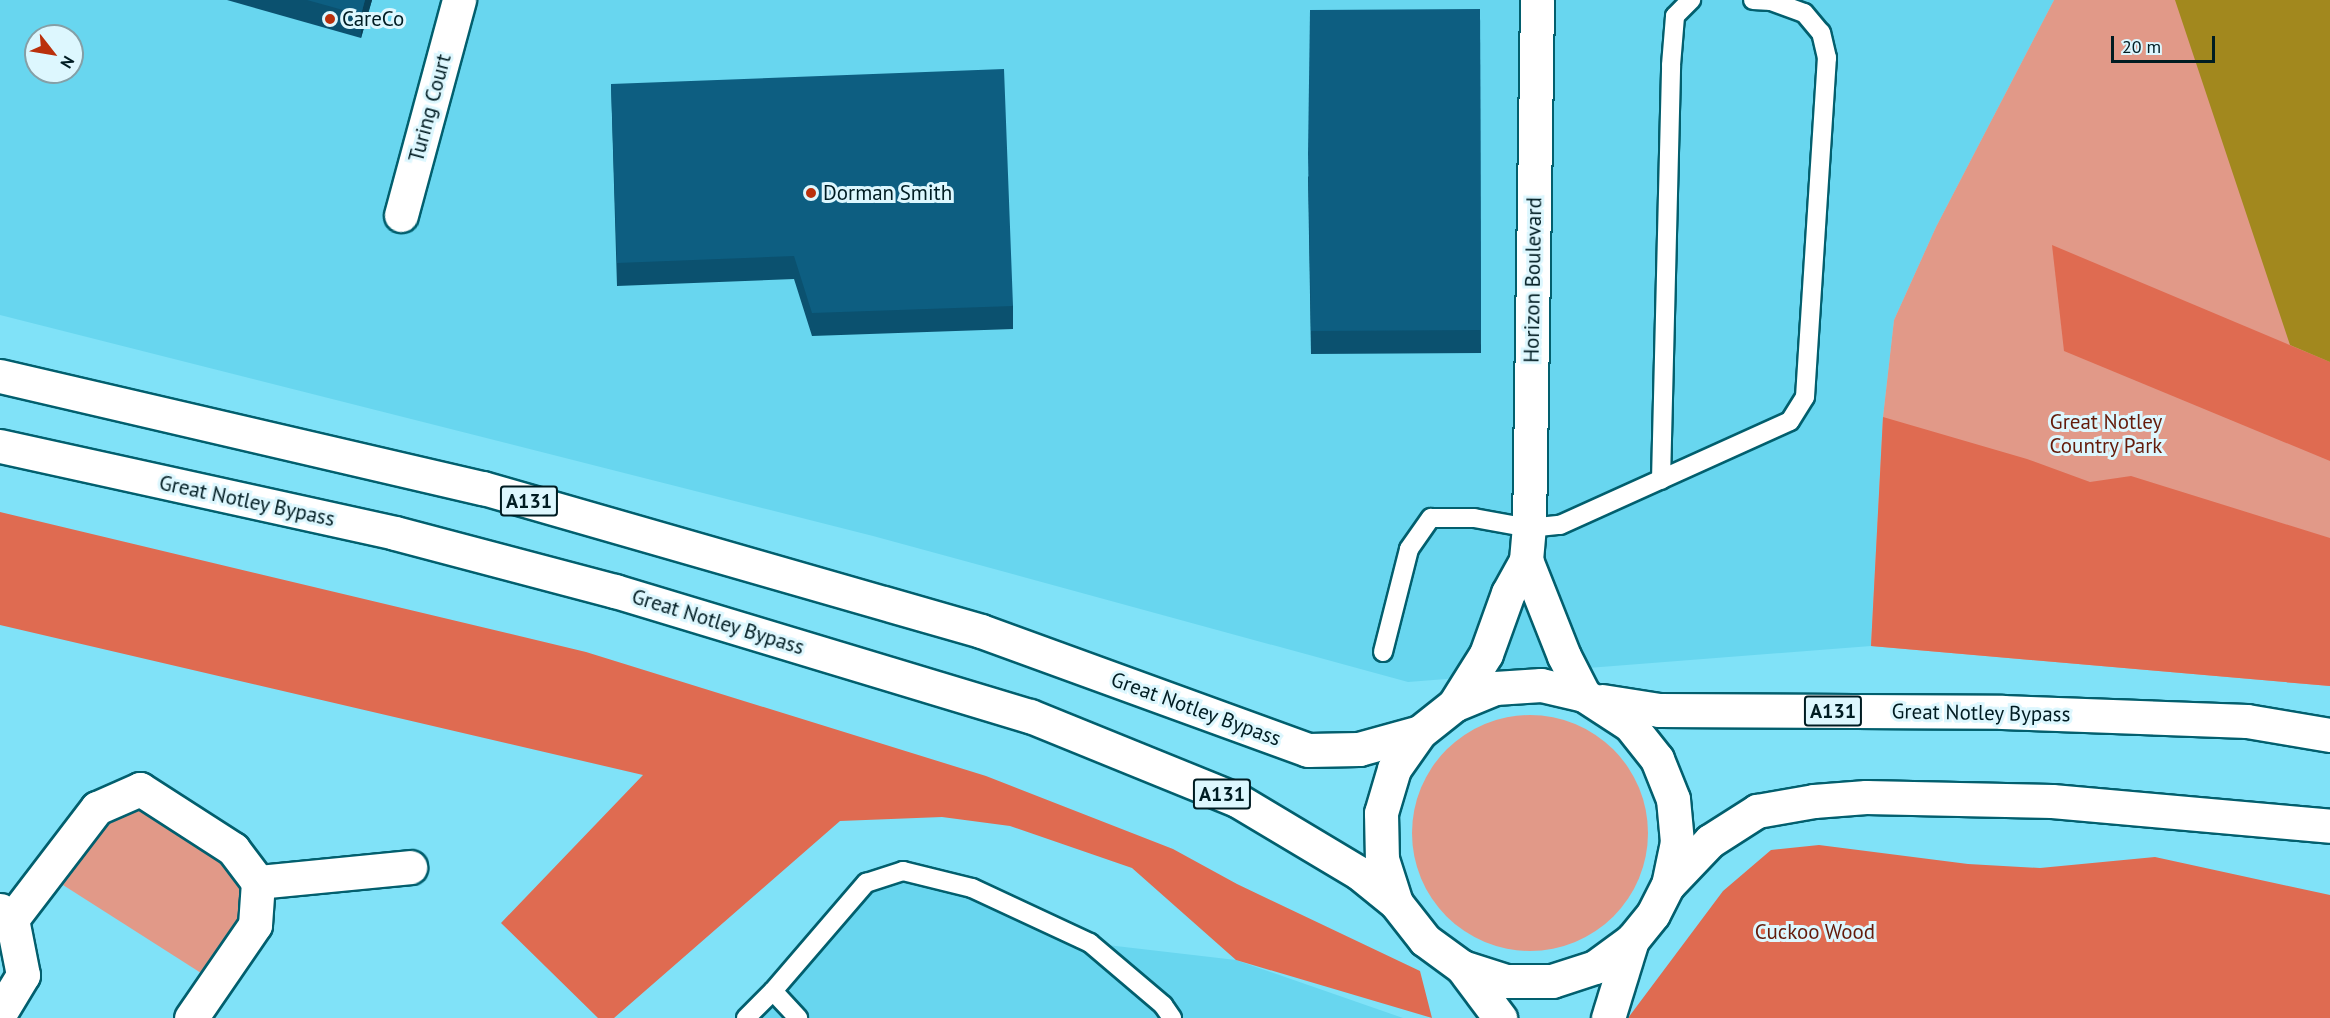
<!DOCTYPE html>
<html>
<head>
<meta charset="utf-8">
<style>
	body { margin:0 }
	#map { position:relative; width:2330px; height:1018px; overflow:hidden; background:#80e2f8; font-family:"PT Sans",sans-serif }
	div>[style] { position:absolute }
	.built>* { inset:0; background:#68d6ef }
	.green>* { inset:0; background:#e19988 }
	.round { border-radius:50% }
	.forest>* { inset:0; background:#df6b51 }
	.water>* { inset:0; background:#a2881e }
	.roads { filter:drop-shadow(2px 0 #025f6e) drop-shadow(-2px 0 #025f6e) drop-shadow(0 2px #025f6e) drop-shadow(0 -2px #025f6e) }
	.lane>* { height:18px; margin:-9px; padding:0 9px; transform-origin:9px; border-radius:9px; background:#fff }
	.street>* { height:33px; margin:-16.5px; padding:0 16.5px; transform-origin:16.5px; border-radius:16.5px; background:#fff }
	.secondary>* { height:33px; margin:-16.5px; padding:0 16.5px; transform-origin:16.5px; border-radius:16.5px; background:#fff }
	.highway>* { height:33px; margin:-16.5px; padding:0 16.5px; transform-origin:16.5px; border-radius:16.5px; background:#fff }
	.wall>* { inset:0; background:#0b516f }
	.shaded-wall>* { inset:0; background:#09425a }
	.building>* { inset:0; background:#0d5e81 }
	.dots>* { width:16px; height:16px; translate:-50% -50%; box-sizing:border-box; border:3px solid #ddf7fe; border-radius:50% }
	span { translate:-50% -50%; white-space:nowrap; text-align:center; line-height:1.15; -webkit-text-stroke:6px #ddf7fe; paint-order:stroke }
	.shield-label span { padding:2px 4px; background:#ddf7fe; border:2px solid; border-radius:4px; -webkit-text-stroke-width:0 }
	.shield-label { font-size:20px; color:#001c22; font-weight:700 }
	.poi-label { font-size:21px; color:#001c22 }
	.left { translate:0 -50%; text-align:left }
	.street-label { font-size:21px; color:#001c22 }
	.park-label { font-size:21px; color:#641b0a }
	.north { position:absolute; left:24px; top:24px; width:60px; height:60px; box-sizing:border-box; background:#ddf7fe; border:2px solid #859fa6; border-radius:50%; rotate:121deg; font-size:16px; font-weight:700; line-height:24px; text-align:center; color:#001c22 }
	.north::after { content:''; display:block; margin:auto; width:21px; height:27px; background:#ba300c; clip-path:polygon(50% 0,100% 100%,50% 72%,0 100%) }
	.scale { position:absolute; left:2111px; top:36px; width:104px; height:27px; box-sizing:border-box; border:3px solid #001c22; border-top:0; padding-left:8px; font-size:18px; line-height:21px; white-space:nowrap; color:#001c22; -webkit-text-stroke:4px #ddf7fe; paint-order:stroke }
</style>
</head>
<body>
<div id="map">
	<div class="built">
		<div style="clip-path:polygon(evenodd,0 0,2054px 0,1936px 227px,1894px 320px,1883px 417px,1871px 646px,1408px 682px,873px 536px,0 315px,0 0,36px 36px,72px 36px,72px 72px,36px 72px,36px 36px)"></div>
		<div style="clip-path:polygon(903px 871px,1090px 943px,1236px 960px,1403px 1018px,746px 1018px,866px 883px)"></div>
	</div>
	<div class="green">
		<div style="clip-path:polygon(2054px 0,2330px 0,2330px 686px,1871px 646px,1883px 417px,1894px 320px,1936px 227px)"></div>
		<div class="round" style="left:1412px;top:715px;width:236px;height:236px"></div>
		<div style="clip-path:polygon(139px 807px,223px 860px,241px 884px,240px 920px,201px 973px,63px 885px,108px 821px)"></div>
	</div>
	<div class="forest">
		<div style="clip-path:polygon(2052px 245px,2330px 362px,2330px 461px,2064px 351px)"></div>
		<div style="clip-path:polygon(1883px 417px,2027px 459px,2090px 482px,2131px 476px,2330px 538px,2330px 686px,1871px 646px)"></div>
		<div style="clip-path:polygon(0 512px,586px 652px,986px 776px,1173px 849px,1237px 884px,1420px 971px,1432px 1018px,1236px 960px,1132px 868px,1010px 826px,942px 817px,840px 821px,614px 1018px,598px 1018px,501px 923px,643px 775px,0 625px)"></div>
		<div style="clip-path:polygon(1819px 845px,1968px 864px,2040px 868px,2155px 857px,2330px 895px,2330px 1018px,1628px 1018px,1723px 891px,1771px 850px)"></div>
	</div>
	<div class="water">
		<div style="clip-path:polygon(2175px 0,2330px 0,2330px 362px,2290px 345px)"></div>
	</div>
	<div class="roads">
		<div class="lane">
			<div style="left:1661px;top:480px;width:415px;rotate:-88.6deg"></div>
			<div style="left:1671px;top:65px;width:49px;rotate:-85.3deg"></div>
			<div style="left:1675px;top:16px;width:23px;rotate:-45deg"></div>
			<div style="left:1383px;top:652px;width:106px;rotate:-75.8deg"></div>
			<div style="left:1409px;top:549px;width:38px;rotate:-55deg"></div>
			<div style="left:1431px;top:518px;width:43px"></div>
			<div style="left:1474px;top:518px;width:56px;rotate:10.3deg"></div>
			<div style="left:1529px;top:528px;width:31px;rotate:-6deg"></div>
			<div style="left:1560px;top:525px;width:252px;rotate:-24.3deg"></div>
			<div style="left:1790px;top:421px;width:28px;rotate:-58deg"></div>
			<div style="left:1805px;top:397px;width:340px;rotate:-86.3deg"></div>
			<div style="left:1827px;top:58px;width:26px;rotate:-103deg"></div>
			<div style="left:1821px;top:33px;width:26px;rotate:-130deg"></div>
			<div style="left:1804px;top:13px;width:35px;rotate:-160deg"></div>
			<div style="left:1771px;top:1px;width:18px;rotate:-177deg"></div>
			<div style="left:773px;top:991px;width:37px;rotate:47deg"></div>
			<div style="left:746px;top:1018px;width:38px;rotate:-45deg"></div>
			<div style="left:773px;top:991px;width:143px;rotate:-49.3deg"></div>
			<div style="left:866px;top:883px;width:39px;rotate:-18deg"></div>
			<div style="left:903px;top:871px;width:71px;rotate:13.8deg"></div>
			<div style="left:972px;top:888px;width:130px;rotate:25deg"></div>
			<div style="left:1090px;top:943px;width:96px;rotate:40.3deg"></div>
			<div style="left:1163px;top:1005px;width:16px;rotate:55deg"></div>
		</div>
		<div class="street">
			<div style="left:401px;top:215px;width:223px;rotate:-74.9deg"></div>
			<div style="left:258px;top:882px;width:153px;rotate:-5.6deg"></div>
			<div style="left:0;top:910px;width:15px;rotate:37deg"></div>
			<div style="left:12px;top:919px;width:57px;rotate:78.9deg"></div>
			<div style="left:23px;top:975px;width:44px;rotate:121.2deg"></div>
			<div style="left:12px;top:919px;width:140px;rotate:-52.6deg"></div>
			<div style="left:97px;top:808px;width:47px;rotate:-23.8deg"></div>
			<div style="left:140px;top:789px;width:111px;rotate:32.8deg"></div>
			<div style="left:233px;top:849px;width:41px;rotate:52.9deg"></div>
			<div style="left:258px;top:882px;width:43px;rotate:94deg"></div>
			<div style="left:255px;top:925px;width:113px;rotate:124.5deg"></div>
		</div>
		<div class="secondary">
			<div style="left:1526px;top:560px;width:103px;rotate:68.4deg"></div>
			<div style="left:1564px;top:656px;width:44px;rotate:62.9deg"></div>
			<div style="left:1454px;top:705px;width:60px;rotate:-57.9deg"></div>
			<div style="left:1486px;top:654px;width:65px;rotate:-70.2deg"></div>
			<div style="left:1508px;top:593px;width:38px;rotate:-61deg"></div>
			<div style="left:1526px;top:560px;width:32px;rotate:-85deg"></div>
			<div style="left:1529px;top:528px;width:528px;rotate:-89.13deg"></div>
			<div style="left:1462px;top:967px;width:64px;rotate:53.3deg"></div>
			<div style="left:1608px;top:1018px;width:82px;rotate:-72.9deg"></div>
		</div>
		<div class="highway">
			<div style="left:0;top:376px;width:496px;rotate:13.1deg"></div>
			<div style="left:483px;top:488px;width:518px;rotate:16.02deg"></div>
			<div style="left:981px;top:631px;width:348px;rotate:20deg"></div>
			<div style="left:1308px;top:750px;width:51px;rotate:-1.1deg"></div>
			<div style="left:1359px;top:749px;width:63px;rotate:-15.6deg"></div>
			<div style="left:0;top:446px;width:404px;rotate:12.4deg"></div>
			<div style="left:395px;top:533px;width:228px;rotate:14.8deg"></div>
			<div style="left:615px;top:591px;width:433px;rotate:16.8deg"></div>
			<div style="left:1030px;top:716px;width:223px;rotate:22.1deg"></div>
			<div style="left:1237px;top:800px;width:142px;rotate:30.9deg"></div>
			<div style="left:1359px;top:873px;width:48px;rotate:39deg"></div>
			<div style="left:1396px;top:903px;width:47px;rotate:51.9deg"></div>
			<div style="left:1425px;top:940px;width:46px;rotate:36.1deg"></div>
			<div style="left:1462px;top:967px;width:46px;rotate:17.7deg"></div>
			<div style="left:1506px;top:981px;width:46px"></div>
			<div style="left:1552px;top:981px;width:45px;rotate:-18deg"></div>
			<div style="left:1595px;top:967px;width:46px;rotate:-36.1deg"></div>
			<div style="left:1632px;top:940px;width:33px;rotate:-51deg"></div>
			<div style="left:1653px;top:914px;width:33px;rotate:-63deg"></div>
			<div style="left:1668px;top:885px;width:44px;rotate:-78.2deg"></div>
			<div style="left:1677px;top:842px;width:43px;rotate:-95.3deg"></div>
			<div style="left:1673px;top:799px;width:43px;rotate:-111.8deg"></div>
			<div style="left:1657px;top:759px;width:43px;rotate:-128.5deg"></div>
			<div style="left:1630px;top:725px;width:55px;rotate:-146.9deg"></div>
			<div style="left:1584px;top:695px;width:44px;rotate:-166.9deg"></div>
			<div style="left:1541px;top:685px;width:46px;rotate:176.3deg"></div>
			<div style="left:1495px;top:688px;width:44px;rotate:157.5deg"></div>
			<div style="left:1454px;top:705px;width:43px;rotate:141.5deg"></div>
			<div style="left:1420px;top:732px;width:45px;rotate:125.1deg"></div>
			<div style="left:1394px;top:769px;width:46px;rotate:106.5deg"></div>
			<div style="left:1381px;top:813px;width:46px;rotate:88.8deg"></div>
			<div style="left:1382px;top:859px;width:46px;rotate:72.3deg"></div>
			<div style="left:1602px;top:701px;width:58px;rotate:9deg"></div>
			<div style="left:1659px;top:710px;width:343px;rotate:0.3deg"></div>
			<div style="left:2002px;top:712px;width:245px;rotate:2.1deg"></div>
			<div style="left:2247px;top:721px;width:84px;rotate:9.6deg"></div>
			<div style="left:1668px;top:885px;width:61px;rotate:-46.3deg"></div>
			<div style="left:1710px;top:841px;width:56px;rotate:-32.6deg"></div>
			<div style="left:1757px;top:811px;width:58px;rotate:-10deg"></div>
			<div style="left:1814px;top:801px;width:52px;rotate:-4.4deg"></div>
			<div style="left:1866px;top:797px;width:186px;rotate:1.2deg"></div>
			<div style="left:2052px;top:801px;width:279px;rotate:5.1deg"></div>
		</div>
	</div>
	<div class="wall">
		<div style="clip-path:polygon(227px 0,372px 0,361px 38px)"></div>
		<div style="clip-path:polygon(1480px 9px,1481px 353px,1311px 354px,1308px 177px)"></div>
		<div style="clip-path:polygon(611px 84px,1013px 306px,1013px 329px,812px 336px,794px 279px,617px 286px)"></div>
	</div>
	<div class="shaded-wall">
		<div style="clip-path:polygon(365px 0,372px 0,361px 38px,361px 15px)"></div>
	</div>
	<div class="building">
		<div style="clip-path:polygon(307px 0,365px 0,361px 15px)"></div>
		<div style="clip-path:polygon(1480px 9px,1481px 330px,1311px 331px,1308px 154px,1310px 10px)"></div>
		<div style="clip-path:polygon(1004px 69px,1013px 306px,812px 313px,794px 256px,617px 263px,611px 84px)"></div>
	</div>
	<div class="dots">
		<div style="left:330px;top:19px;background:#ba300c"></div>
		<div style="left:811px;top:193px;background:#ba300c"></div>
	</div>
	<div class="shield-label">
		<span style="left:529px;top:501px">A131</span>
		<span style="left:1833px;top:711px">A131</span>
		<span style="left:1222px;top:794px">A131</span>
	</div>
	<div class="poi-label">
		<span class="left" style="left:342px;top:19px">CareCo</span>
		<span class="left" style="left:823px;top:193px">Dorman Smith</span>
	</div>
	<div class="street-label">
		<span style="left:430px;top:108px;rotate:-75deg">Turing Court</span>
		<span style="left:1533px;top:280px;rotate:-89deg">Horizon Boulevard</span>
		<span style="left:247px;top:501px;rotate:12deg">Great Notley Bypass</span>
		<span style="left:718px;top:622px;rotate:17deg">Great Notley Bypass</span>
		<span style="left:1196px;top:709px;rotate:20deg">Great Notley Bypass</span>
		<span style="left:1981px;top:713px;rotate:1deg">Great Notley Bypass</span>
	</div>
	<div class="park-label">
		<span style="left:2106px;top:434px">Great Notley<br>Country Park</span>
		<span style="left:1815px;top:932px">Cuckoo Wood</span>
	</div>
	<div class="north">N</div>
	<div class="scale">20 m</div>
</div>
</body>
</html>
